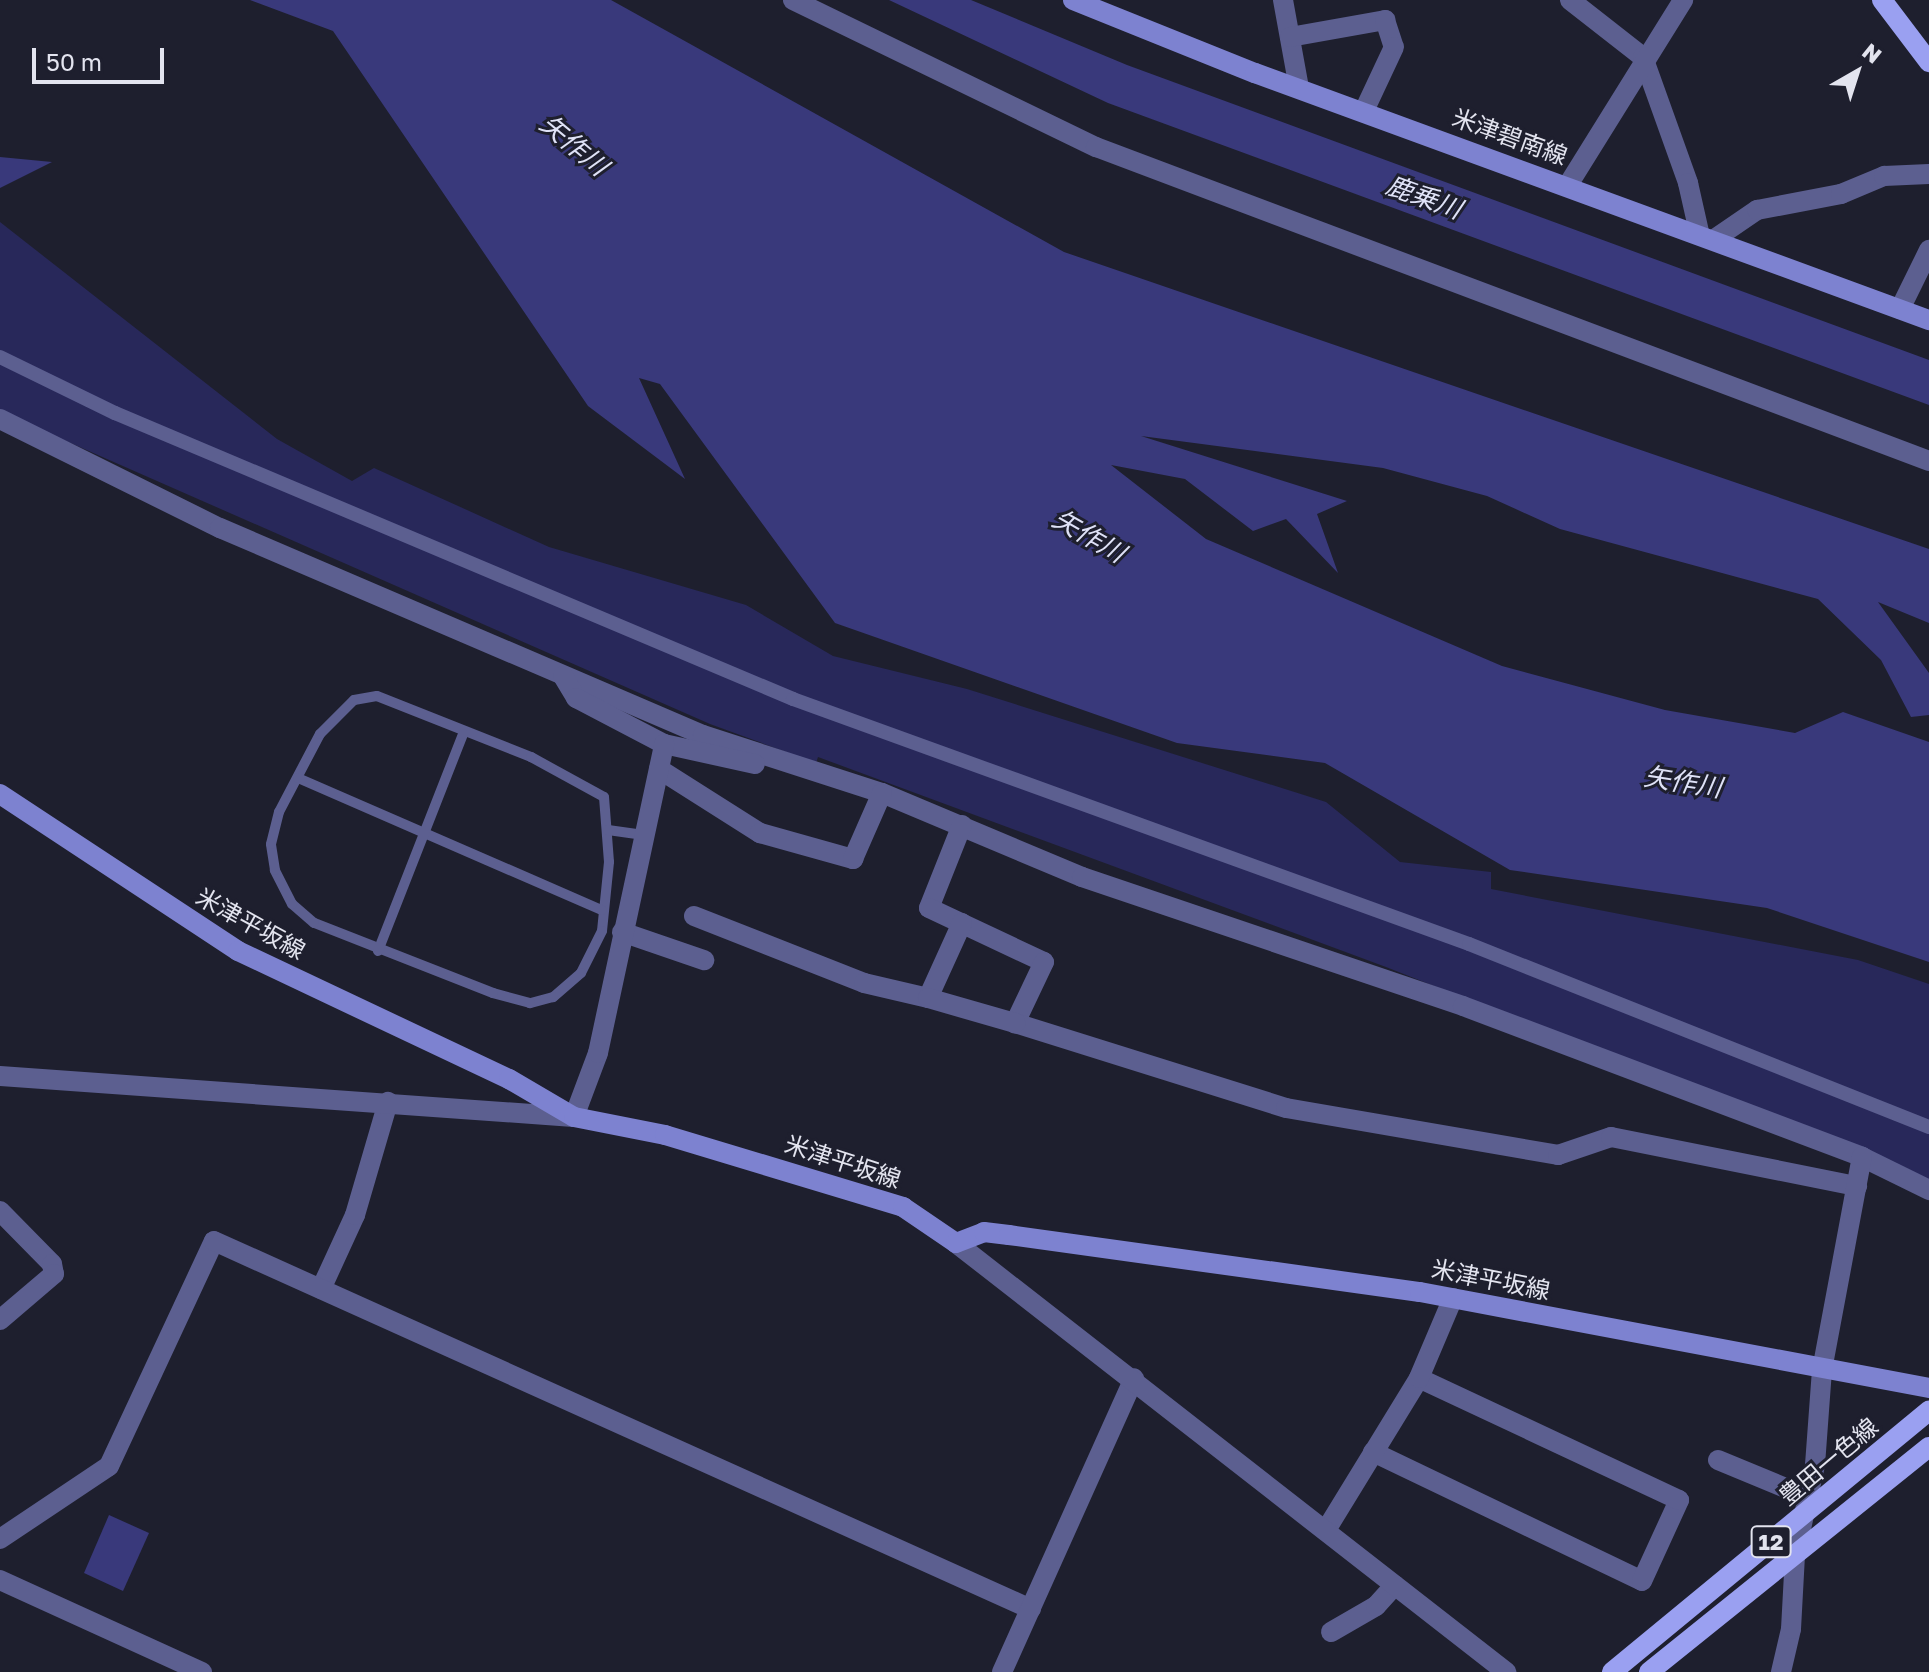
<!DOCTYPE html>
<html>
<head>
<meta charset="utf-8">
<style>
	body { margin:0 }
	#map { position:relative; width:1929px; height:1672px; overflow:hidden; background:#1e1f2e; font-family:"Golos Text","Noto Sans JP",sans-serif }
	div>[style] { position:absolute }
	.green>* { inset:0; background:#28285a }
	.water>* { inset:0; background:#39397b }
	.service>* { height:10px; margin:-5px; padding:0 5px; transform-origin:5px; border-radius:5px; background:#5c5f90 }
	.pedestrian>* { height:14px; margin:-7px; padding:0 7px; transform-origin:7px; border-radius:7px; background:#5c5f90 }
	.minor>* { height:20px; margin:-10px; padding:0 10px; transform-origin:10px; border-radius:10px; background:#5c5f90 }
	.tertiary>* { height:20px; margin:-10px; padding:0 10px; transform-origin:10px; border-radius:10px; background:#5c5f90 }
	.secondary>* { height:20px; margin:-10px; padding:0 10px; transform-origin:10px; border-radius:10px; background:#7d82d0 }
	.primary>* { height:20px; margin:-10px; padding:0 10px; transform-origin:10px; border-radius:10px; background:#9aa0f1 }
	span { translate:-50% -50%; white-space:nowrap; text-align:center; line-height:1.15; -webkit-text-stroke:6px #1e1f2e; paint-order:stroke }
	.shield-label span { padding:2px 6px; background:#1e1f2e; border:2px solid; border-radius:6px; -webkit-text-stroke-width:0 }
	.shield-label { font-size:22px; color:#e3e4ef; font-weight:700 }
	.street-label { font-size:24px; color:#e3e4ef }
	.water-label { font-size:26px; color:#dfe2f7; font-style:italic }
	.north { position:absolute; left:1817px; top:32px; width:80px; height:80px; -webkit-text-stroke:6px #1e1f2e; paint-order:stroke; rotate:39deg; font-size:22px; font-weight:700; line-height:32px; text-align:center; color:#e3e4ef }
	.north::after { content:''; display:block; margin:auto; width:28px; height:36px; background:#e3e4ef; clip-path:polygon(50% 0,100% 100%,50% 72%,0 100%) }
	.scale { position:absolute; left:32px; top:48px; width:132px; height:36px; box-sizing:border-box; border:4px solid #e3e4ef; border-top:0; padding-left:10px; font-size:24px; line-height:28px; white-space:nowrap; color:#e3e4ef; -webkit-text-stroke:6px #1e1f2e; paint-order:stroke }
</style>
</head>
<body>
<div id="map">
	<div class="green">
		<div style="clip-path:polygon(0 222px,277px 439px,352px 481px,374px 468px,549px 547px,746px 605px,833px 656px,967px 689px,1326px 802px,1400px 862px,1491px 872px,1491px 889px,1858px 960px,1929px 984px,1929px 1182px,1386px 967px,818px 757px,816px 763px,710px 724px,0 412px)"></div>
	</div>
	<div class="water">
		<div style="clip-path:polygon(250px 0,611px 0,1064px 252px,1929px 549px,1929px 623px,1878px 602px,1929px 673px,1929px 715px,1911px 717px,1881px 660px,1818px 599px,1560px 529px,1487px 496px,1383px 468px,1141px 436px,1347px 501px,1317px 514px,1338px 573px,1286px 519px,1253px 531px,1185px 479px,1111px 465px,1206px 539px,1502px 666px,1665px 710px,1795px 733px,1843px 712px,1929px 742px,1929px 962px,1767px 908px,1510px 870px,1325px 763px,1177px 743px,835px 623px,660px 384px,639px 378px,685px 479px,588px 406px,333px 31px)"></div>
		<div style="clip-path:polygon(889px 0,971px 0,1127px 65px,1929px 360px,1929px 405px,1108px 103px)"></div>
		<div style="clip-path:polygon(0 157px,52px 162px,0 188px)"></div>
		<div style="clip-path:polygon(109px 1515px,149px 1533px,123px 1591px,84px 1573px)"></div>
	</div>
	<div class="service">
		<div style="left:377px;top:696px;width:166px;rotate:21.6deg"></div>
		<div style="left:531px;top:757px;width:83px;rotate:28.7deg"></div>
		<div style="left:604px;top:797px;width:65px;rotate:85.6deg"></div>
		<div style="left:609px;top:862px;width:69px;rotate:95.8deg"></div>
		<div style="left:602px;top:931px;width:47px;rotate:116.6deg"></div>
		<div style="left:581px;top:973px;width:37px;rotate:139deg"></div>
		<div style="left:553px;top:997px;width:24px;rotate:165deg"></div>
		<div style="left:530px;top:1003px;width:38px;rotate:-165deg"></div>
		<div style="left:493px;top:993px;width:192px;rotate:-158.6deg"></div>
		<div style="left:314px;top:923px;width:29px;rotate:-139deg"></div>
		<div style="left:292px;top:904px;width:38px;rotate:-117deg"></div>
		<div style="left:275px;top:870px;width:26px;rotate:-99deg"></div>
		<div style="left:271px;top:844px;width:33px;rotate:-76deg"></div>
		<div style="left:279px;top:812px;width:88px;rotate:-62.3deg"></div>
		<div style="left:320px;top:734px;width:48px;rotate:-45deg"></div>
		<div style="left:354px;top:700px;width:23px;rotate:-10deg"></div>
		<div style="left:298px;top:778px;width:331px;rotate:23.5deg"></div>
		<div style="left:608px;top:830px;width:36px;rotate:8deg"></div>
		<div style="left:378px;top:951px;width:233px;rotate:-68.6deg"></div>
	</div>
	<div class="pedestrian">
		<div style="left:0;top:357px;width:128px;rotate:26deg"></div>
		<div style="left:115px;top:413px;width:736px;rotate:22.87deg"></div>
		<div style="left:793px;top:699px;width:719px;rotate:19.92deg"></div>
		<div style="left:1469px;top:944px;width:495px;rotate:21.7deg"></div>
	</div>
	<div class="minor">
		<div style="left:793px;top:0;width:337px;rotate:25.9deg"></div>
		<div style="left:1096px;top:147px;width:890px;rotate:20.65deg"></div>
		<div style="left:1283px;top:0;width:89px;rotate:79.7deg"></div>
		<div style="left:1570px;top:0;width:93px;rotate:38deg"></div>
		<div style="left:1643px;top:57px;width:134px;rotate:70.3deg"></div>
		<div style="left:1688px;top:183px;width:50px;rotate:77.3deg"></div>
		<div style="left:1290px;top:37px;width:97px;rotate:-10.1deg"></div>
		<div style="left:1385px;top:20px;width:28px;rotate:72deg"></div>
		<div style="left:1394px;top:47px;width:71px;rotate:115.1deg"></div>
		<div style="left:1568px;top:185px;width:218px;rotate:-58.1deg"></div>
		<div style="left:1716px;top:238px;width:50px;rotate:-34.3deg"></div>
		<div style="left:1757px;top:210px;width:86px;rotate:-10.8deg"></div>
		<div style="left:1841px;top:194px;width:47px;rotate:-22.7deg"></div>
		<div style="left:1884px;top:176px;width:45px;rotate:-2.5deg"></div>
		<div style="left:1900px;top:309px;width:66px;rotate:-63.8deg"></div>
		<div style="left:0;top:419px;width:246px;rotate:26.4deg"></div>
		<div style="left:220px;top:528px;width:525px;rotate:23.2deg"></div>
		<div style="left:703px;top:735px;width:188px;rotate:18deg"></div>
		<div style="left:882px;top:793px;width:217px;rotate:22.8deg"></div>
		<div style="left:1082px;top:877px;width:402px;rotate:18.7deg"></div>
		<div style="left:1463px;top:1006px;width:427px;rotate:20.7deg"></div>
		<div style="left:1862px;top:1157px;width:75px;rotate:26.2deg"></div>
		<div style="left:563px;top:676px;width:26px;rotate:59deg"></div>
		<div style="left:576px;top:698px;width:99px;rotate:27.6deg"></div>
		<div style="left:664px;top:744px;width:93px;rotate:12.4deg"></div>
		<div style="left:659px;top:769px;width:120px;rotate:32.4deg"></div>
		<div style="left:760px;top:833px;width:97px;rotate:15.6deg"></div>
		<div style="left:853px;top:859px;width:72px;rotate:-66.3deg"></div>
		<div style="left:962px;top:825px;width:89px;rotate:111.7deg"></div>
		<div style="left:929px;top:908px;width:127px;rotate:25.2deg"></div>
		<div style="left:1044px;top:962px;width:68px;rotate:115.4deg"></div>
		<div style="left:1015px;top:1023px;width:284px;rotate:17.4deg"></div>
		<div style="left:1286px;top:1108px;width:276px;rotate:9.8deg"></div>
		<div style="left:1558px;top:1155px;width:56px;rotate:-18.8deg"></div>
		<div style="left:1611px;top:1137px;width:251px;rotate:11.3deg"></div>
		<div style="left:694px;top:916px;width:183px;rotate:21.5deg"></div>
		<div style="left:864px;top:983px;width:66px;rotate:13.2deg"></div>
		<div style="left:962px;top:923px;width:82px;rotate:114.4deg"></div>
		<div style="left:928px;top:998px;width:91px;rotate:16deg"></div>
		<div style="left:622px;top:932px;width:87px;rotate:18.9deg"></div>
		<div style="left:574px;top:1117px;width:68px;rotate:-69.4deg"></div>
		<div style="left:598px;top:1053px;width:316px;rotate:-77.9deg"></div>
		<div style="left:0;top:1211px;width:74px;rotate:45.5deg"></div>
		<div style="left:52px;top:1264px;width:10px;rotate:79deg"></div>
		<div style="left:54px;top:1274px;width:71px;rotate:139.6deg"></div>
		<div style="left:321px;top:1289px;width:81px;rotate:-65.3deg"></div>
		<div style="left:355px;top:1215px;width:118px;rotate:-73.7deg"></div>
		<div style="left:1373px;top:1452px;width:298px;rotate:25.6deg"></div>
		<div style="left:1642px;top:1581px;width:89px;rotate:-65.4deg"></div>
		<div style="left:1679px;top:1500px;width:287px;rotate:-154.9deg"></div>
		<div style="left:1718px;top:1460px;width:94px;rotate:22.5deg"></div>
		<div style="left:1326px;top:1530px;width:178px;rotate:-58.5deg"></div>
		<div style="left:1419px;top:1378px;width:87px;rotate:-67deg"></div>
		<div style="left:0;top:1539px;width:131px;rotate:-33.8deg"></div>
		<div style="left:109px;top:1466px;width:248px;rotate:-65deg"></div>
		<div style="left:214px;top:1241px;width:896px;rotate:24.25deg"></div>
		<div style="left:1331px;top:1632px;width:52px;rotate:-30deg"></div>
		<div style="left:1376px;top:1606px;width:28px;rotate:-48deg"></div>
		<div style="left:1002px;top:1672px;width:322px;rotate:-65.8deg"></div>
		<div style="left:1781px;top:1672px;width:44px;rotate:-76.9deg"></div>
		<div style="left:1791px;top:1629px;width:73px;rotate:-86.9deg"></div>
		<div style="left:1795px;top:1556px;width:93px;rotate:-77.6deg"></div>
		<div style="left:1815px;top:1465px;width:95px;rotate:-85.8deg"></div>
		<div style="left:1822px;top:1370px;width:217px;rotate:-79.4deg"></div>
	</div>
	<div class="tertiary">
		<div style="left:0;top:1076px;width:575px;rotate:4.09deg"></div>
		<div style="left:956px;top:1243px;width:698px;rotate:37.95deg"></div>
		<div style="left:0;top:1580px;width:222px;rotate:24.5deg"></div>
	</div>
	<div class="secondary">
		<div style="left:1073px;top:0;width:196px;rotate:21.9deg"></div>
		<div style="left:1255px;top:73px;width:718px;rotate:20.13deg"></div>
		<div style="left:0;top:794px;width:285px;rotate:33.4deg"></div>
		<div style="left:238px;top:951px;width:300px;rotate:25.3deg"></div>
		<div style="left:509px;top:1079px;width:75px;rotate:30.3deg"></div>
		<div style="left:574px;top:1117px;width:93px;rotate:11.2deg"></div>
		<div style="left:665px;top:1135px;width:249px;rotate:16.8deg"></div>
		<div style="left:903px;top:1207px;width:64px;rotate:34.2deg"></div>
		<div style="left:956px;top:1243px;width:30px;rotate:-21deg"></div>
		<div style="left:984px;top:1232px;width:25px;rotate:7deg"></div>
		<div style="left:1009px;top:1235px;width:415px;rotate:7.9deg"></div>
		<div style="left:1420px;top:1292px;width:518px;rotate:10.68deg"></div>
	</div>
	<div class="primary">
		<div style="left:1882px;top:0;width:78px;rotate:52.8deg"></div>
		<div style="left:1612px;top:1672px;width:411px;rotate:-39.5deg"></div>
		<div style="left:1649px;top:1672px;width:359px;rotate:-38.8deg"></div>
	</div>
	<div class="shield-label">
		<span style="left:1771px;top:1542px">12</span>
	</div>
	<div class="street-label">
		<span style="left:1510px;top:136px;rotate:20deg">米津碧南線</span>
		<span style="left:251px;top:923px;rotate:29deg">米津平坂線</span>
		<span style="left:843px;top:1161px;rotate:18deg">米津平坂線</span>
		<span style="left:1491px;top:1279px;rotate:11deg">米津平坂線</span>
		<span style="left:1828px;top:1461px;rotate:-40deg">豊田一色線</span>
	</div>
	<div class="water-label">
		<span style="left:574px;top:145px;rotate:40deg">矢作川</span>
		<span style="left:1424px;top:197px;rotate:20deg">鹿乗川</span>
		<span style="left:1089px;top:536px;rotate:30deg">矢作川</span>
		<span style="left:1683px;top:782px;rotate:9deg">矢作川</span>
	</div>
	<div class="north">N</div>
	<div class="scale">50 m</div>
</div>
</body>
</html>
